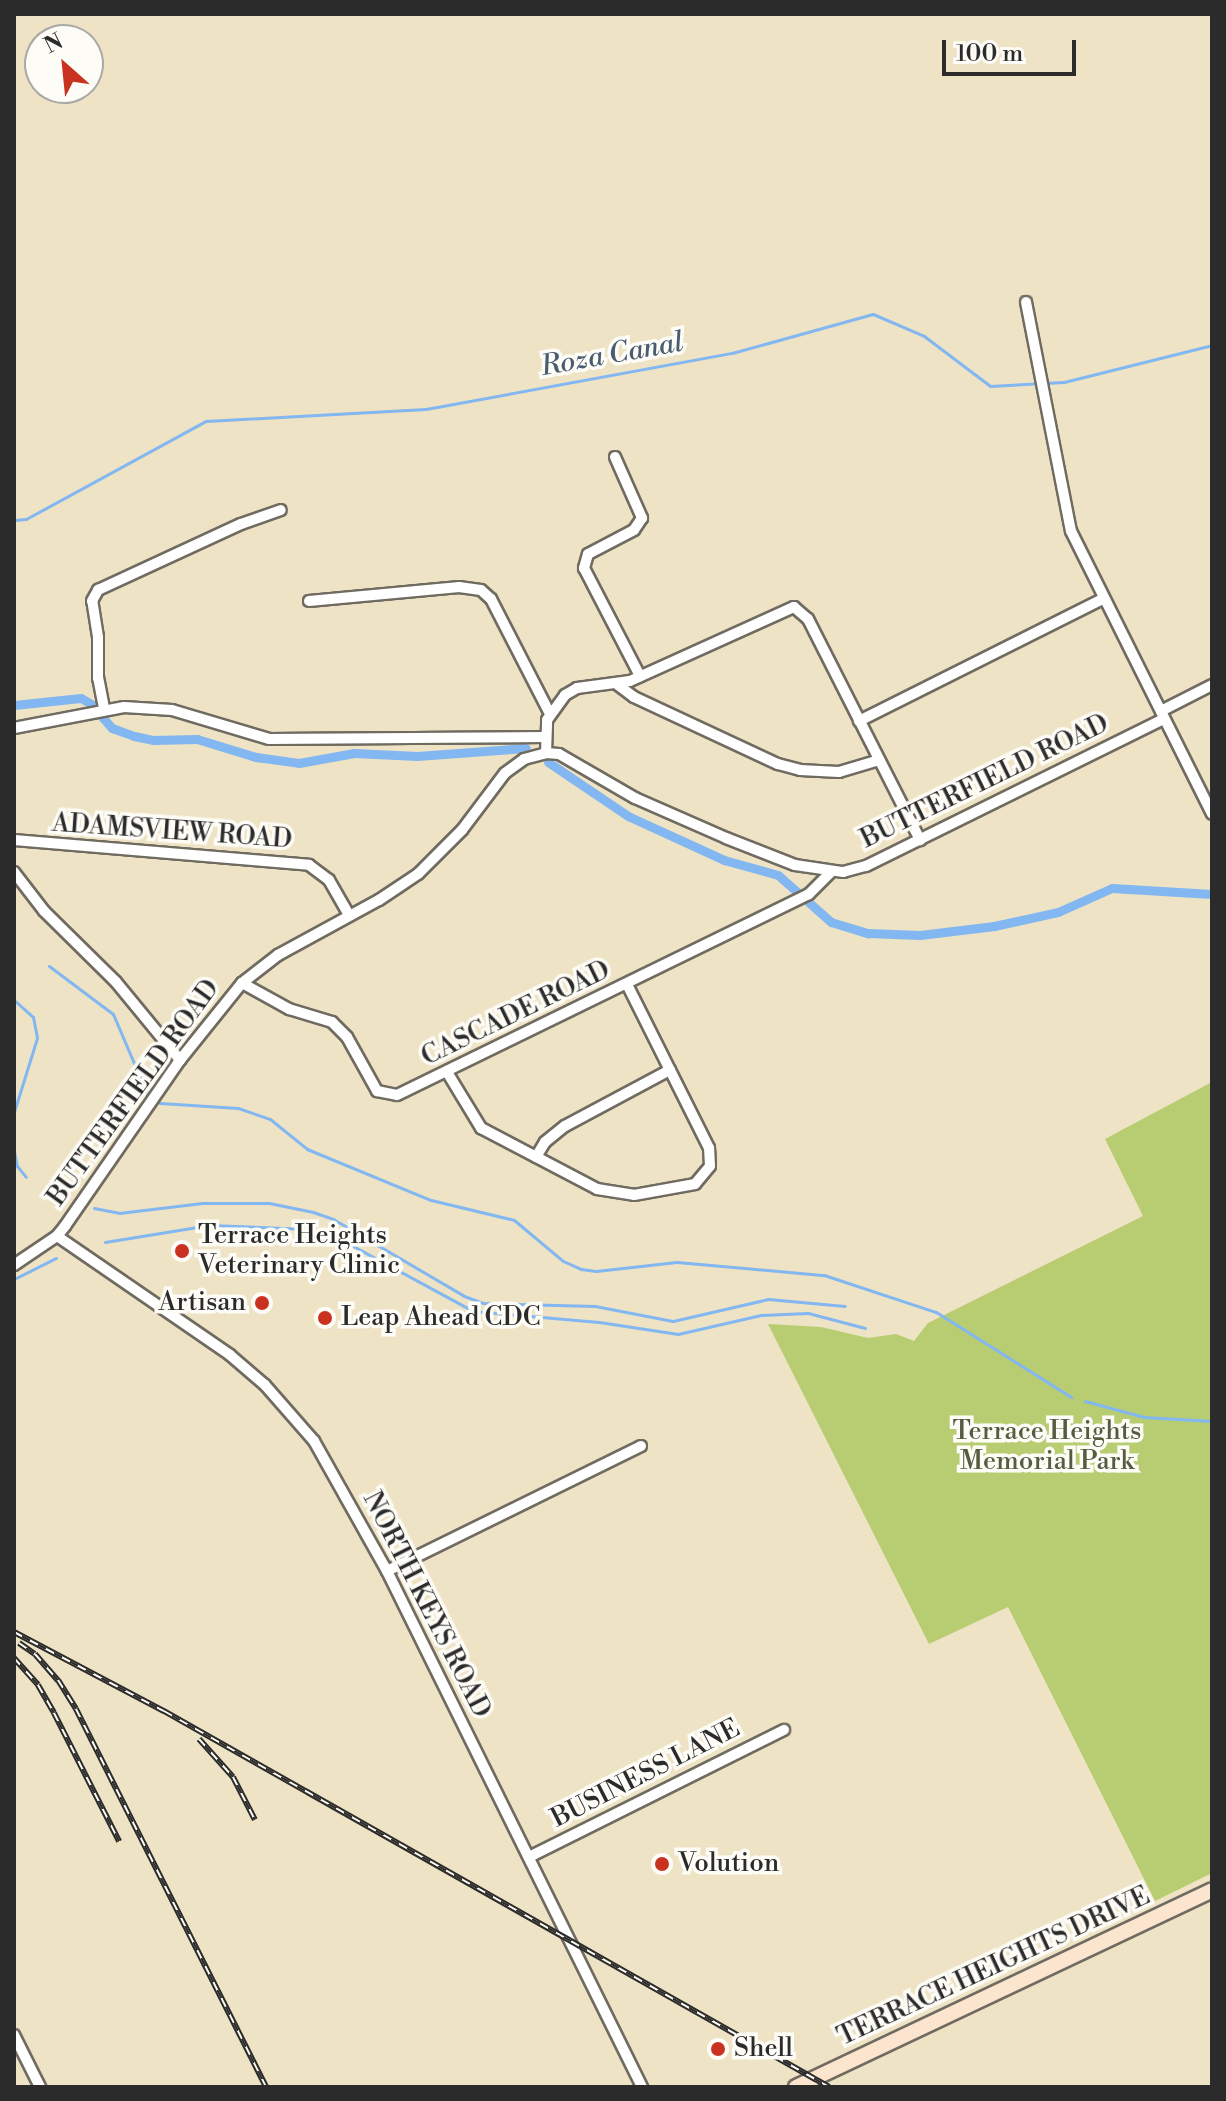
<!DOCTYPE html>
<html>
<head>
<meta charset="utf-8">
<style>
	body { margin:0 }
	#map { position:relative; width:1226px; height:2101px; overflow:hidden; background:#efe3c5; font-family:"Libre Bodoni",serif }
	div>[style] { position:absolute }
	.green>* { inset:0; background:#b8cd71 }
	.stream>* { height:3px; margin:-1.5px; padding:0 1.5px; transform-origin:1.5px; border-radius:1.5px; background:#82b7f1 }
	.canal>* { height:9px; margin:-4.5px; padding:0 4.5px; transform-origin:4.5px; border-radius:4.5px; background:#82b7f1 }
	.roads { filter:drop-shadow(2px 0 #706b61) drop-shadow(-2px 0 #706b61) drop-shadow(0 2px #706b61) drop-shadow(0 -2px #706b61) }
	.street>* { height:10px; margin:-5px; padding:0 5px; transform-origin:5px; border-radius:5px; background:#fff }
	.secondary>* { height:14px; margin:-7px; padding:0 7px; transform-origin:7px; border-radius:7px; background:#fbe5cf }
	.rail>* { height:6px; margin-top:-3px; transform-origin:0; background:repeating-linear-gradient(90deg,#fdfcf7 0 9px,#2b2b2b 0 18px); box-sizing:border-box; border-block:2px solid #2b2b2b }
	.dots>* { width:22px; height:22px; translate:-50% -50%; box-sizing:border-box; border:4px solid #fdfcf7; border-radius:50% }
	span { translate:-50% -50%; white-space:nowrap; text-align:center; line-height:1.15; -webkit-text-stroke:7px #fdfcf7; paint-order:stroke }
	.street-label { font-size:26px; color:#2b2b2b }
	.poi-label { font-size:26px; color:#2b2b2b }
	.left { translate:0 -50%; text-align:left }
	.right { translate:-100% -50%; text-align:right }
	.park-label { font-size:26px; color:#555c40 }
	.water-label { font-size:28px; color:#495c70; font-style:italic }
	.frame { position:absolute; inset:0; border:16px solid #2b2b2b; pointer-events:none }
	.north { position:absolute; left:24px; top:24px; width:80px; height:80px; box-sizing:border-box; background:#fdfcf7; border:2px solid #a9a8a5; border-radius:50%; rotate:333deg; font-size:22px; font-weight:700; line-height:32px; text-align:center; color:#2b2b2b }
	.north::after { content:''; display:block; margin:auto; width:28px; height:36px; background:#c8321e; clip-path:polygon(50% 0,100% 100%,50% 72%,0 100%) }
	.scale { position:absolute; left:942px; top:40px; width:134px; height:36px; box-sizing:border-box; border:4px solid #2b2b2b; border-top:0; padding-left:10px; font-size:24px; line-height:28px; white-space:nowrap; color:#2b2b2b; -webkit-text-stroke:6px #fdfcf7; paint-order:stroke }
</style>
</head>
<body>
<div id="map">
	<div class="green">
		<div style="clip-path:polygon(1212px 1082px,1212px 1873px,1155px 1901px,1008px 1607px,929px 1644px,768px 1324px,821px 1327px,868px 1338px,896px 1334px,914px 1341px,928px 1323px,1143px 1216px,1105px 1139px)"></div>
	</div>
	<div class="stream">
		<div style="left:14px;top:520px;width:12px;rotate:-5deg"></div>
		<div style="left:26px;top:519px;width:205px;rotate:-28.6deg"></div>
		<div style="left:206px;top:421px;width:220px;rotate:-3.1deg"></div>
		<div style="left:426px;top:409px;width:311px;rotate:-10.4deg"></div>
		<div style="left:732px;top:353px;width:146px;rotate:-15.5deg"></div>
		<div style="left:873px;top:314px;width:56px;rotate:23.3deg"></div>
		<div style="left:924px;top:336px;width:83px;rotate:37.1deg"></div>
		<div style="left:990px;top:386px;width:74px;rotate:-3.1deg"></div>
		<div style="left:1064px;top:382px;width:153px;rotate:-14deg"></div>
		<div style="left:49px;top:966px;width:80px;rotate:36.9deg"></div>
		<div style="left:113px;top:1014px;width:89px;rotate:66.9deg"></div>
		<div style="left:14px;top:1000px;width:25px;rotate:42deg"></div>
		<div style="left:33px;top:1017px;width:21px;rotate:79deg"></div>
		<div style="left:37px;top:1038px;width:77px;rotate:107.3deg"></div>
		<div style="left:160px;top:1103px;width:78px;rotate:3.7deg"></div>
		<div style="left:238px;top:1108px;width:34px;rotate:19deg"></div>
		<div style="left:270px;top:1119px;width:48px;rotate:39deg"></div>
		<div style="left:307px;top:1149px;width:134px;rotate:22.4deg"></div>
		<div style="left:431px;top:1200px;width:85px;rotate:13.5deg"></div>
		<div style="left:514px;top:1220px;width:64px;rotate:39.9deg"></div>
		<div style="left:563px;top:1261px;width:20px;rotate:24deg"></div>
		<div style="left:581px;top:1269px;width:15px;rotate:8deg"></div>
		<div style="left:596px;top:1271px;width:81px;rotate:-6.3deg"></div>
		<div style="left:677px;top:1262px;width:148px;rotate:5.1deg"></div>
		<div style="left:824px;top:1275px;width:118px;rotate:18.3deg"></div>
		<div style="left:936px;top:1312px;width:160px;rotate:32.2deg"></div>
		<div style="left:14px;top:1151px;width:15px;rotate:79deg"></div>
		<div style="left:17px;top:1166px;width:14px;rotate:51deg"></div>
		<div style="left:94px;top:1208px;width:25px;rotate:11deg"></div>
		<div style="left:119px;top:1213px;width:84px;rotate:-6.9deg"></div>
		<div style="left:202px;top:1203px;width:67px"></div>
		<div style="left:269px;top:1203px;width:45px;rotate:11.6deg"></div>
		<div style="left:313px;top:1212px;width:21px;rotate:19deg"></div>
		<div style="left:333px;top:1219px;width:152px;rotate:30.4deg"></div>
		<div style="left:464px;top:1296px;width:20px;rotate:20deg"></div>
		<div style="left:483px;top:1303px;width:112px;rotate:1.5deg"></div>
		<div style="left:595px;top:1306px;width:79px;rotate:10.9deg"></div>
		<div style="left:673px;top:1321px;width:98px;rotate:-13deg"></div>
		<div style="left:768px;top:1299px;width:77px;rotate:5.2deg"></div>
		<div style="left:105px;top:1242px;width:106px;rotate:-9.2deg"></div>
		<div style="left:210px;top:1225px;width:98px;rotate:2.3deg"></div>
		<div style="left:308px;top:1229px;width:34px;rotate:17deg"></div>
		<div style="left:340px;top:1239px;width:151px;rotate:28.4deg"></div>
		<div style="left:473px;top:1311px;width:126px;rotate:5deg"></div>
		<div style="left:599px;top:1322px;width:80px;rotate:8.6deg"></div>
		<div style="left:678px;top:1334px;width:85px;rotate:-12.9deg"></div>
		<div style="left:761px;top:1315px;width:47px;rotate:-2.4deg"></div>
		<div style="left:808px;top:1313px;width:59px;rotate:14.7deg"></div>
		<div style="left:14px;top:1279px;width:47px;rotate:-26.6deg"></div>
		<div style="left:1085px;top:1401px;width:61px;rotate:15.2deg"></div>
		<div style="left:1144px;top:1417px;width:68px;rotate:3.4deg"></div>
	</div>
	<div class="canal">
		<div style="left:14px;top:705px;width:67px;rotate:-6deg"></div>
		<div style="left:81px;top:698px;width:12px;rotate:31deg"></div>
		<div style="left:91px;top:704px;width:32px;rotate:49deg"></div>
		<div style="left:112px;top:728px;width:23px;rotate:20deg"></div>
		<div style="left:134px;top:736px;width:19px;rotate:12deg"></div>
		<div style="left:153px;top:740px;width:44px;rotate:-1.3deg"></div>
		<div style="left:197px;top:739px;width:62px;rotate:17deg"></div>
		<div style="left:256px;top:757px;width:43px;rotate:7.9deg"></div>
		<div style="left:299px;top:763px;width:56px;rotate:-10.3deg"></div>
		<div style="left:354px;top:753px;width:63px;rotate:2.7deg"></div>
		<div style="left:417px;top:756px;width:109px;rotate:-4.2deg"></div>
		<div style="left:548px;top:762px;width:97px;rotate:34deg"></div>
		<div style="left:628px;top:816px;width:106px;rotate:24.6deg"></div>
		<div style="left:724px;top:860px;width:56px;rotate:15.5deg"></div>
		<div style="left:778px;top:875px;width:71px;rotate:41.6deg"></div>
		<div style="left:831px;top:922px;width:39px;rotate:17deg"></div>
		<div style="left:868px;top:933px;width:52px;rotate:2.2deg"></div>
		<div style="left:920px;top:935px;width:75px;rotate:-6.9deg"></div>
		<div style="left:994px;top:926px;width:66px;rotate:-12.3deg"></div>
		<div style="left:1058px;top:912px;width:59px;rotate:-24deg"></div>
		<div style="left:1112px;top:888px;width:100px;rotate:3.4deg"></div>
	</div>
	<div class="roads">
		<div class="street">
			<div style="left:1026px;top:302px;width:233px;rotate:78.9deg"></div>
			<div style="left:1071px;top:531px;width:316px;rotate:63.5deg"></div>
			<div style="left:615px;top:457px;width:67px;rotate:66.1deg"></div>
			<div style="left:642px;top:518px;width:14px;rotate:124deg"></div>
			<div style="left:634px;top:530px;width:52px;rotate:152.4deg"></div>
			<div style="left:588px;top:554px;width:15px;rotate:106deg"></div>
			<div style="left:584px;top:568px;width:122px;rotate:62.6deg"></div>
			<div style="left:309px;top:601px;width:151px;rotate:-5.3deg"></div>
			<div style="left:459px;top:587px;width:22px;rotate:8deg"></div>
			<div style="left:481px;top:590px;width:13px;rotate:42deg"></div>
			<div style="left:491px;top:599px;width:129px;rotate:62.8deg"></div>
			<div style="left:618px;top:685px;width:20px;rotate:37deg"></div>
			<div style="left:634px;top:697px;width:159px;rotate:25deg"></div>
			<div style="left:778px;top:764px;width:23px;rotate:15deg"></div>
			<div style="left:800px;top:770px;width:39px;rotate:3deg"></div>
			<div style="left:839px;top:772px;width:42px;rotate:-16.7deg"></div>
			<div style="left:104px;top:708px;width:31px;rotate:-101deg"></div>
			<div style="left:98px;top:678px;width:41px;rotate:-90deg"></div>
			<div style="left:98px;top:637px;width:36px;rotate:-99deg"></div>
			<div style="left:92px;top:601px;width:13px;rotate:-61deg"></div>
			<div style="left:98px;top:590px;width:157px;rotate:-24.8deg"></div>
			<div style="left:241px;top:524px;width:42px;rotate:-19.3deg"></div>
			<div style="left:1161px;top:711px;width:57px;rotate:-27deg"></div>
			<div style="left:859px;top:721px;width:273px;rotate:-26.6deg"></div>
			<div style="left:14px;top:728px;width:112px;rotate:-10.8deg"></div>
			<div style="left:124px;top:707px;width:48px;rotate:3.6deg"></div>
			<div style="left:172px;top:710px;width:101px;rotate:16.6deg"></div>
			<div style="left:269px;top:739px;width:276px;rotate:-0.4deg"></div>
			<div style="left:546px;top:753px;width:33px;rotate:-88deg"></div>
			<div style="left:547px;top:720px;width:31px;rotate:-54deg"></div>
			<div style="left:565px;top:695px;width:14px;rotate:-30deg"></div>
			<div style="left:577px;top:688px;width:53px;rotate:-7.5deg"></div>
			<div style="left:630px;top:681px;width:180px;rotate:-24.3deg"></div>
			<div style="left:794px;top:607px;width:18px;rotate:41deg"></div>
			<div style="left:808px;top:619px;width:248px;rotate:63.1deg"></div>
			<div style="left:14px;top:840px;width:296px;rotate:4.8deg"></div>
			<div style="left:309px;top:865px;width:25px;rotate:37deg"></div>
			<div style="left:329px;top:880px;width:40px;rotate:60.3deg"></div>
			<div style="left:14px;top:872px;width:49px;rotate:52.4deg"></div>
			<div style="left:44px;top:911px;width:101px;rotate:44.6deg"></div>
			<div style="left:116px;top:982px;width:101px;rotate:50.6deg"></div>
			<div style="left:242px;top:983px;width:54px;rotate:29deg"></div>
			<div style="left:289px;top:1009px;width:45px;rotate:16.8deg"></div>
			<div style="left:332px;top:1022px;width:21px;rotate:45deg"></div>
			<div style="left:347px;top:1037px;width:62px;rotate:60.9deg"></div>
			<div style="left:377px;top:1091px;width:20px;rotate:11deg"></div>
			<div style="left:397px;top:1095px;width:458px;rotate:-26deg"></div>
			<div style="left:809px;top:894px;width:30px;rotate:-45deg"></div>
			<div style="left:447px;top:1072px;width:66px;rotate:58.7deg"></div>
			<div style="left:481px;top:1128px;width:131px;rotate:27.7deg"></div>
			<div style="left:597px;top:1189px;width:37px;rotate:9deg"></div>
			<div style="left:634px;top:1195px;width:62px;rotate:-10.2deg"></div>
			<div style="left:695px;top:1184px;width:23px;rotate:-50deg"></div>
			<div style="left:710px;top:1166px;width:18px;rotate:-93deg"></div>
			<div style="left:709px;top:1148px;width:183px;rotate:-116.6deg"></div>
			<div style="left:536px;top:1157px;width:17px;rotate:-59deg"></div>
			<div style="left:545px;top:1142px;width:26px;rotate:-39deg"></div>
			<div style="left:565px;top:1126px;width:119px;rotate:-28.1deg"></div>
			<div style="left:57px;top:1236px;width:210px;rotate:34.5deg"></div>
			<div style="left:230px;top:1355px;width:46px;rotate:40.6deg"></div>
			<div style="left:265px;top:1385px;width:74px;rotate:48.8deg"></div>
			<div style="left:314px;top:1441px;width:149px;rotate:60.7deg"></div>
			<div style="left:387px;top:1571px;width:576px;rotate:63.7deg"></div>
			<div style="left:14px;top:1265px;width:52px;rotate:-34deg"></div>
			<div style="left:57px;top:1236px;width:13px;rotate:-51deg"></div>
			<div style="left:65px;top:1226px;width:202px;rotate:-55.3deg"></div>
			<div style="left:180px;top:1060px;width:99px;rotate:-51.2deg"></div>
			<div style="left:242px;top:983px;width:46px;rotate:-37.9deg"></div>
			<div style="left:278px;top:955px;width:115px;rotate:-28.6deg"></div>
			<div style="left:379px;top:900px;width:47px;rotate:-33.7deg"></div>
			<div style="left:418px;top:874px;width:62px;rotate:-45deg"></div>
			<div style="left:462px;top:830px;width:71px;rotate:-53deg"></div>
			<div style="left:505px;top:773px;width:24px;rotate:-36deg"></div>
			<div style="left:524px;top:759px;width:23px;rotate:-15deg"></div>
			<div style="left:546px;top:753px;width:13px;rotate:4deg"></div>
			<div style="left:559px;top:754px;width:88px;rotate:30.1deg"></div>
			<div style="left:635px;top:798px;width:99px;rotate:23.7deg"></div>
			<div style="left:726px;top:838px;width:74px;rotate:21.4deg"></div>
			<div style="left:795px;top:865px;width:49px;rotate:8.3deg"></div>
			<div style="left:843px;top:872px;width:24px;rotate:-15deg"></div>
			<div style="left:866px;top:866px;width:332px;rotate:-26.3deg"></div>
			<div style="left:387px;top:1571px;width:283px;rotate:-26.2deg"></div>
			<div style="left:529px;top:1857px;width:285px;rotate:-26.5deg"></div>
			<div style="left:14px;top:2035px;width:58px;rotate:63.4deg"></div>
		</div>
		<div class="secondary">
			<div style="left:796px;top:2087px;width:460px;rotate:-25.3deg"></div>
		</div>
	</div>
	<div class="rail">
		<div style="left:14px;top:1632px;width:170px;rotate:27.8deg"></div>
		<div style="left:164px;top:1711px;width:764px;rotate:29.48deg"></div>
		<div style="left:19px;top:1643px;width:19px;rotate:35deg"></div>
		<div style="left:35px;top:1654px;width:35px;rotate:49deg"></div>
		<div style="left:58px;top:1680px;width:34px;rotate:58deg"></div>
		<div style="left:76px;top:1709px;width:423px;rotate:63.3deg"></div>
		<div style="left:14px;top:1658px;width:36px;rotate:48deg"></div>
		<div style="left:38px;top:1685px;width:32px;rotate:60deg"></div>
		<div style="left:54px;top:1713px;width:144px;rotate:63.1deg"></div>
		<div style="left:199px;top:1739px;width:51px;rotate:48.2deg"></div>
		<div style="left:233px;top:1777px;width:48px;rotate:62.9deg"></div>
	</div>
	<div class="dots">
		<div style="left:182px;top:1251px;background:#c8321e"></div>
		<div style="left:262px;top:1303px;background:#c8321e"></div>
		<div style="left:325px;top:1318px;background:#c8321e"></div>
		<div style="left:662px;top:1864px;background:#c8321e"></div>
		<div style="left:718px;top:2049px;background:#c8321e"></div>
	</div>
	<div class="street-label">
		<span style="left:985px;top:782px;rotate:-26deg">BUTTERFIELD ROAD</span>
		<span style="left:172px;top:832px;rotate:4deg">ADAMSVIEW ROAD</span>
		<span style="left:516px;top:1014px;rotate:-26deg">CASCADE ROAD</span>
		<span style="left:134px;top:1093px;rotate:-54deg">BUTTERFIELD ROAD</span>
		<span style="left:426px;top:1605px;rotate:63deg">NORTH KEYS ROAD</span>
		<span style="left:646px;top:1774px;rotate:-27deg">BUSINESS LANE</span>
		<span style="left:994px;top:1967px;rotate:-25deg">TERRACE HEIGHTS DRIVE</span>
	</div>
	<div class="poi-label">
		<span class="left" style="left:198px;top:1251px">Terrace Heights<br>Veterinary Clinic</span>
		<span class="right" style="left:246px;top:1303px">Artisan</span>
		<span class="left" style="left:341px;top:1318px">Leap Ahead CDC</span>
		<span class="left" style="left:678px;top:1864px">Volution</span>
		<span class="left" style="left:734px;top:2049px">Shell</span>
	</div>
	<div class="park-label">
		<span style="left:1047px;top:1447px">Terrace Heights<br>Memorial Park</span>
	</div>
	<div class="water-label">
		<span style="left:612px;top:355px;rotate:-10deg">Roza Canal</span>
	</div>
	<div class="frame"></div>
	<div class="north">N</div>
	<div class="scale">100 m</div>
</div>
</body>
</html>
